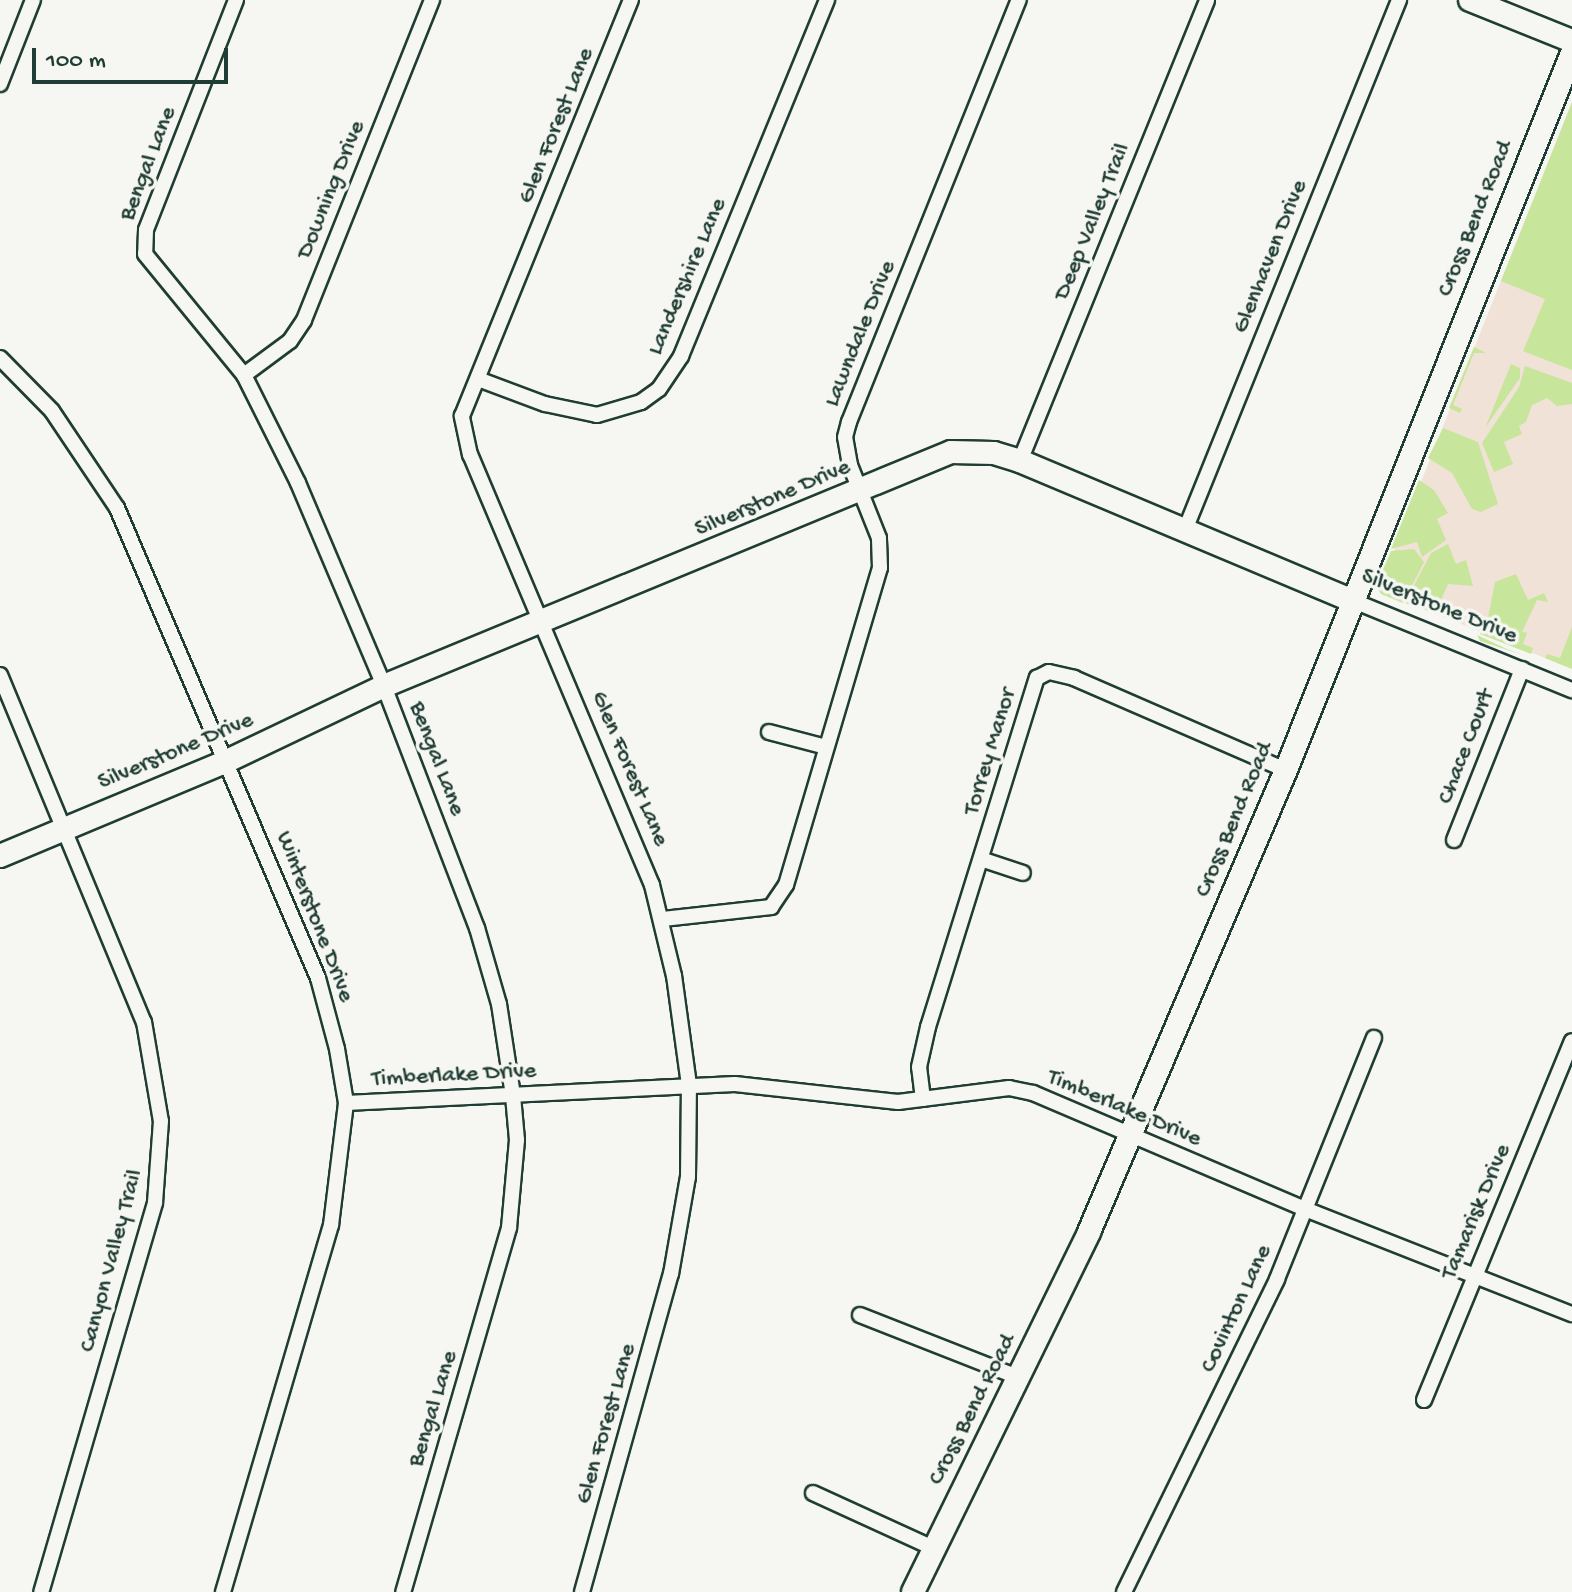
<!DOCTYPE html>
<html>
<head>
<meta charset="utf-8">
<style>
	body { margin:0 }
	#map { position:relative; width:1572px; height:1592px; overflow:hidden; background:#f6f6f2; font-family:"Gochi Hand",sans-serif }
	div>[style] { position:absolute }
	.built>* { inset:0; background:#f1e2d7 }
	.green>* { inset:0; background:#c8e59c }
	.roads { filter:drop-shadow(2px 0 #1f3d34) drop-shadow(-2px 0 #1f3d34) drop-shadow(0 2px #1f3d34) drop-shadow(0 -2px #1f3d34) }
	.street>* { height:14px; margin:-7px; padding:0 7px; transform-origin:7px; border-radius:7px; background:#f6f6f2 }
	.secondary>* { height:22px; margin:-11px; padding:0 11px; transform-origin:11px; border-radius:11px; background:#f6f6f2 }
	span { translate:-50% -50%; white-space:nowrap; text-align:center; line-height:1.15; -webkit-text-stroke:7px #f6f6f2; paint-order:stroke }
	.street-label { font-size:24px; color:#1f3d34 }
	.scale { position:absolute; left:32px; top:48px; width:196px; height:36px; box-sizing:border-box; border:4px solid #1f3d34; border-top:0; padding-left:10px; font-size:24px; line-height:28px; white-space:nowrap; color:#1f3d34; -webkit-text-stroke:6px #f6f6f2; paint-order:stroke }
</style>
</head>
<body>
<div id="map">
	<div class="built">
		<div style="clip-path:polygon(1572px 102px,1572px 669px,1378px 590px)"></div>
	</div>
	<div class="green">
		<div style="clip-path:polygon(1572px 102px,1572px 370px,1523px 351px,1545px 299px,1501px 281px)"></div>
		<div style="clip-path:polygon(1474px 347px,1486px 353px,1474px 353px,1453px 405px,1462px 409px,1460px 413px,1449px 408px)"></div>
		<div style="clip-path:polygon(1511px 364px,1520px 368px,1520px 378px,1485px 428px)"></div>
		<div style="clip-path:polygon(1525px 366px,1572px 383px,1572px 404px,1557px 406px,1547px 398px,1532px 405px,1526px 422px,1519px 426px,1522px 434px,1504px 442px,1513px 464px,1494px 472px,1482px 443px,1519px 387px)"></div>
		<div style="clip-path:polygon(1443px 428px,1478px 442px,1498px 504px,1481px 512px,1472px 509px,1452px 473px,1428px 458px)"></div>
		<div style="clip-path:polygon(1419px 480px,1434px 490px,1448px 513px,1437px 519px,1446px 540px,1422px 557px,1417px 542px,1391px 549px)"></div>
		<div style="clip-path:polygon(1448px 544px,1456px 564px,1466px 560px,1473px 586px,1448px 584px,1435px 613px,1405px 603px,1431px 553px)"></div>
		<div style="clip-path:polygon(1414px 549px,1424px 562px,1403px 603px,1381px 594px,1376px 586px,1391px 551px)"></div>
		<div style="clip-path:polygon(1516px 574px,1528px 600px,1544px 593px,1548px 602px,1537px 600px,1522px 632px,1488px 618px,1495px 582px)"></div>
		<div style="clip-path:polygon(1486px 620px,1527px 633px,1523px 644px,1533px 648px,1531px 654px,1480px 634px)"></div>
		<div style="clip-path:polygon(1572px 627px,1572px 669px,1545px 658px,1547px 654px,1560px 658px)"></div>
		<div style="clip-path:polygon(1477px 635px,1507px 649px,1529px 657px,1480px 641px)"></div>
	</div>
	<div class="roads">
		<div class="street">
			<div style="left:236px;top:0;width:247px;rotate:111.4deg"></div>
			<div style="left:146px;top:230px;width:24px;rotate:92deg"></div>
			<div style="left:145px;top:254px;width:156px;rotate:50.7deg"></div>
			<div style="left:244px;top:375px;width:121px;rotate:63.4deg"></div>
			<div style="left:298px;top:483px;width:220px;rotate:67deg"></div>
			<div style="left:384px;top:686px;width:259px;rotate:69deg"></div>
			<div style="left:477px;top:928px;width:79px;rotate:73.9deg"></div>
			<div style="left:499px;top:1004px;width:93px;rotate:81.3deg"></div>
			<div style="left:513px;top:1096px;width:44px;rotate:84.8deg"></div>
			<div style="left:517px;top:1140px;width:88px;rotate:95.2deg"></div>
			<div style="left:509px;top:1228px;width:379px;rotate:106.2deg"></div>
			<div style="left:0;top:84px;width:90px;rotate:-68.6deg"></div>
			<div style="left:0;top:358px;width:74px;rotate:45.5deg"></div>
			<div style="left:52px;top:411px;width:117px;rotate:56.2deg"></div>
			<div style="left:117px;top:508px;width:511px;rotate:66.85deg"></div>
			<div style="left:318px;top:978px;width:73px;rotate:75deg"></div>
			<div style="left:337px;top:1049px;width:55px;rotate:80.5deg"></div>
			<div style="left:346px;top:1103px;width:123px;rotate:97deg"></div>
			<div style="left:331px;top:1225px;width:383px;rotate:106.4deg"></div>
			<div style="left:244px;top:375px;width:57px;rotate:-36.5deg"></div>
			<div style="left:290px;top:341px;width:25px;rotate:-56deg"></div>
			<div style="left:304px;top:320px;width:345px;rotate:-68.2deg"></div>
			<div style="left:478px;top:379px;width:72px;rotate:20.5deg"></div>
			<div style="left:545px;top:404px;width:53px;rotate:11.9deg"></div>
			<div style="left:597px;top:415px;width:46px;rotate:-16.5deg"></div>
			<div style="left:641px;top:402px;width:22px;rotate:-36deg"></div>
			<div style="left:659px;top:389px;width:40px;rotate:-56deg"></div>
			<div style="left:681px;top:356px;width:385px;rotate:-67.7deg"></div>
			<div style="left:1020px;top:461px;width:497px;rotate:-67.9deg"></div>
			<div style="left:1185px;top:530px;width:572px;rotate:-68.01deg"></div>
			<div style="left:1351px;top:600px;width:239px;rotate:22.2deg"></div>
			<div style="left:0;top:675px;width:376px;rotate:67.5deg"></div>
			<div style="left:144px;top:1022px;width:100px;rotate:80.3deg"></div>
			<div style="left:161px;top:1121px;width:82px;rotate:94.2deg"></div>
			<div style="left:155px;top:1203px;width:405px;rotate:106.3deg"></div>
			<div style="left:769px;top:732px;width:59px;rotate:14.7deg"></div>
			<div style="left:1454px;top:840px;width:184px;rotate:-68.3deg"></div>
			<div style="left:981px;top:859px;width:44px;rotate:18.4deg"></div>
			<div style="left:663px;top:919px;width:109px;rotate:-6.3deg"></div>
			<div style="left:771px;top:907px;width:27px;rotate:-56deg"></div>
			<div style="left:786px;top:885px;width:331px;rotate:-73.5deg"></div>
			<div style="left:880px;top:568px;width:30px;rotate:-92deg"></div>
			<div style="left:879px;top:538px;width:79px;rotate:-111.7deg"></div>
			<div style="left:850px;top:465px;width:28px;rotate:-100deg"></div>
			<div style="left:845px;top:437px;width:16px;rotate:-75deg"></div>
			<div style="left:849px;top:422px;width:455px;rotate:-68.1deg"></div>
			<div style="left:923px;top:1099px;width:32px;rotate:-97deg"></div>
			<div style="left:919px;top:1067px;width:41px;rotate:-77.3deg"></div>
			<div style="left:928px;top:1027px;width:366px;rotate:-72.7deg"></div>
			<div style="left:1037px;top:678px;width:13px;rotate:-27deg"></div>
			<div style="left:1049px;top:672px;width:26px;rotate:13deg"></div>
			<div style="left:1074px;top:678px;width:231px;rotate:23.5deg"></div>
			<div style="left:346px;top:1103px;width:389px;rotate:-2.8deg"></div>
			<div style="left:735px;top:1084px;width:164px;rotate:6.3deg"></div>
			<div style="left:898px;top:1102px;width:112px;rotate:-7.2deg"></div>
			<div style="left:1009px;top:1088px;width:25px;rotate:12deg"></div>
			<div style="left:1033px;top:1093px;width:296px;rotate:23.1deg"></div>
			<div style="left:1305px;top:1209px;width:287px;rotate:21.5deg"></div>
			<div style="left:860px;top:1315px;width:172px;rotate:21.5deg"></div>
			<div style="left:1424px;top:1400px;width:388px;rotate:-67.6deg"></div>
			<div style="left:813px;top:1493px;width:132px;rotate:24.6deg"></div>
			<div style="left:582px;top:1592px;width:330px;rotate:-74.4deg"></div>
			<div style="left:671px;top:1274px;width:98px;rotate:-80.1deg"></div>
			<div style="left:688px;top:1177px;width:92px;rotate:-89.4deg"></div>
			<div style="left:689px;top:1085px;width:110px;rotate:-97.8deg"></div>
			<div style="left:674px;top:976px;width:94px;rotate:-103.6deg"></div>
			<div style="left:652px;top:885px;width:467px;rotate:-112.9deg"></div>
			<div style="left:470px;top:455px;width:40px;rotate:-102deg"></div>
			<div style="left:462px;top:416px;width:449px;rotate:-67.9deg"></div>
			<div style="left:1124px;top:1592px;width:348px;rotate:-63.9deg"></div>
			<div style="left:1277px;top:1279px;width:260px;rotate:-68.1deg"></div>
		</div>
		<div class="secondary">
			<div style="left:1470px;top:0;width:110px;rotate:21.9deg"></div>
			<div style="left:0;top:856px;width:246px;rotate:-22.7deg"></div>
			<div style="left:227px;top:761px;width:174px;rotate:-25.5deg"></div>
			<div style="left:384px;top:686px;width:613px;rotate:-22.43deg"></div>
			<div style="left:951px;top:452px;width:43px;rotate:1.3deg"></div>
			<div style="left:994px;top:453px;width:27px;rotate:17deg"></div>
			<div style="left:1020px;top:461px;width:359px;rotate:22.8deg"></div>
			<div style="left:913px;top:1592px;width:401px;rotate:-63.9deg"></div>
			<div style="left:1089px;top:1232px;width:502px;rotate:-66.91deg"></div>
			<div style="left:1286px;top:770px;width:772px;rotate:-68.25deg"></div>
		</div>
	</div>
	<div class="street-label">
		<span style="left:557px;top:126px;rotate:-68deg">Glen Forest Lane</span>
		<span style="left:149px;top:164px;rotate:-69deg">Bengal Lane</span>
		<span style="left:332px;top:190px;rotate:-68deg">Downing Drive</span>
		<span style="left:1476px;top:219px;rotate:-68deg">Cross Bend Road</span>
		<span style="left:1093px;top:222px;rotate:-68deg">Deep Valley Trail</span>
		<span style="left:1271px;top:257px;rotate:-68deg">Glenhaven Drive</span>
		<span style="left:688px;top:277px;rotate:-67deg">Landershire Lane</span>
		<span style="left:861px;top:334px;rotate:-68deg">Lawndale Drive</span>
		<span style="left:773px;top:499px;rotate:-23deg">Silverstone Drive</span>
		<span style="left:1439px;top:607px;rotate:22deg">Silverstone Drive</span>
		<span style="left:1467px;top:747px;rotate:-69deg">Chace Court</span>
		<span style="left:176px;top:752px;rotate:-23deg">Silverstone Drive</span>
		<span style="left:991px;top:752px;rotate:-73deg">Torrey Manor</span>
		<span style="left:436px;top:759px;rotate:69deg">Bengal Lane</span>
		<span style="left:629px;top:769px;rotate:67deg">Glen Forest Lane</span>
		<span style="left:1235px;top:820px;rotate:-67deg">Cross Bend Road</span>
		<span style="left:314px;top:917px;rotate:69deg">Winterstone Drive</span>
		<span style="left:454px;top:1076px;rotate:-3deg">Timberlake Drive</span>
		<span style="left:1124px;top:1109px;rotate:23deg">Timberlake Drive</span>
		<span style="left:1477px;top:1212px;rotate:-67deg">Tamarisk Drive</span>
		<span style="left:112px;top:1261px;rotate:-75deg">Canyon Valley Trail</span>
		<span style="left:1237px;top:1309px;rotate:-65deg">Covinton Lane</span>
		<span style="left:434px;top:1409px;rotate:-73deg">Bengal Lane</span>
		<span style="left:973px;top:1410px;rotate:-63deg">Cross Bend Road</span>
		<span style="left:607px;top:1424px;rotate:-74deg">Glen Forest Lane</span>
	</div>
	<div class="scale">100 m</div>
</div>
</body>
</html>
